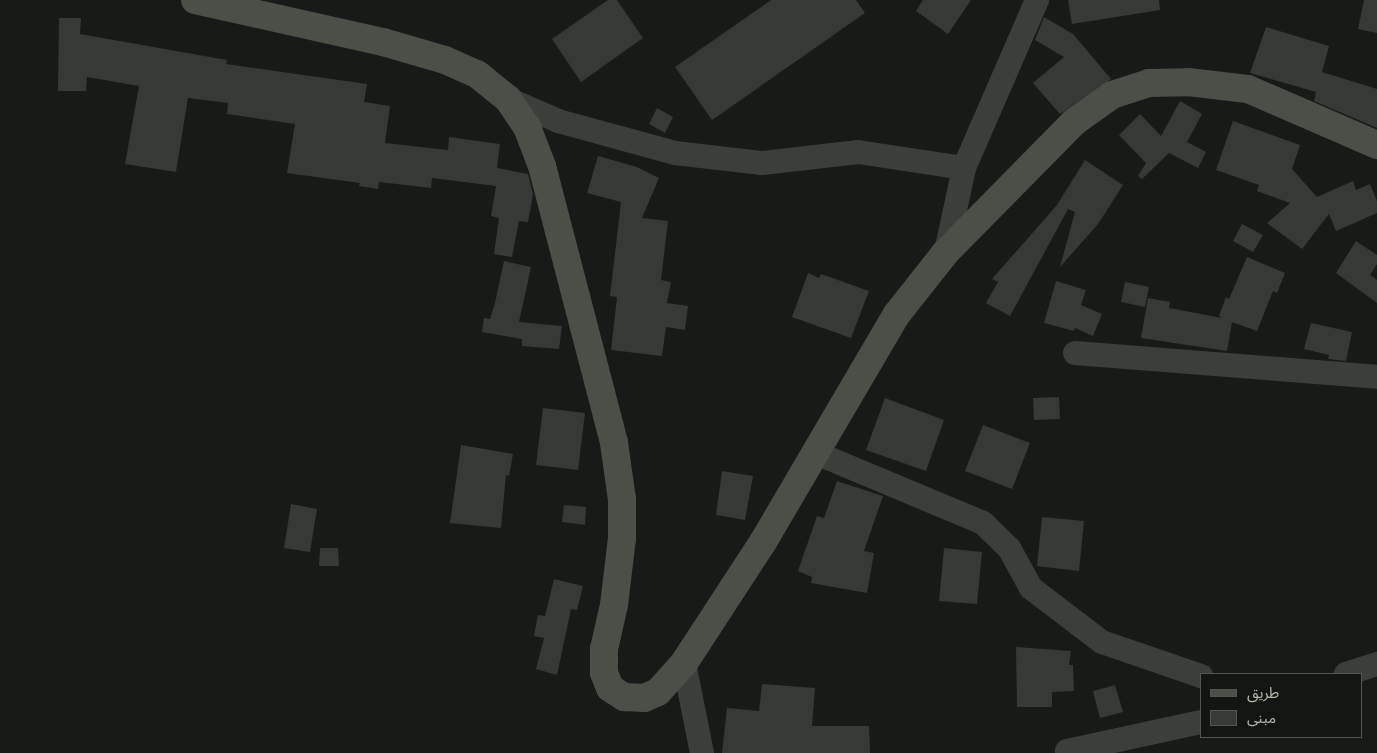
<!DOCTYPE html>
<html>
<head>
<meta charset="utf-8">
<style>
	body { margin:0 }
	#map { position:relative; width:1377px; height:753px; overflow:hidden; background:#181a18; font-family:"Golos Text","Noto Sans Arabic",sans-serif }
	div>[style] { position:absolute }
	.building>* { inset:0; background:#363935 }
	.minor>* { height:24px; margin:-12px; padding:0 12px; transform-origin:12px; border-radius:12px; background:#3b3f39 }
	.secondary>* { height:28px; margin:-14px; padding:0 14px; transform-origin:14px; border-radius:14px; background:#4a4f47 }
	span { translate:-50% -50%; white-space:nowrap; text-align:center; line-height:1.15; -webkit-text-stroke:4px #131513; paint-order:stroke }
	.legend { position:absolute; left:1200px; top:673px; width:162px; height:65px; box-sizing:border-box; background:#131513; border:1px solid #535750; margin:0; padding:6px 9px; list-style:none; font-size:15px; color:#b2b9ab }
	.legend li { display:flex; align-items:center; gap:10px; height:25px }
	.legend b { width:25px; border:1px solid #535750 }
</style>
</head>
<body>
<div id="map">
	<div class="building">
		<div style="clip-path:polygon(608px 0,617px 0,643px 38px,581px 82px,552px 39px)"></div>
		<div style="clip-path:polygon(771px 0,856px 0,865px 13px,712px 120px,675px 67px)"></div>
		<div style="clip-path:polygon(923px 0,971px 0,948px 34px,916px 11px)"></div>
		<div style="clip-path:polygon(1068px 0,1159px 0,1160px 10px,1072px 24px)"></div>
		<div style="clip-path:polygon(1364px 0,1377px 0,1377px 33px,1358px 29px)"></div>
		<div style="clip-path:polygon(1044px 17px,1073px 34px,1111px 79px,1060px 114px,1033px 83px,1064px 57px,1035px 40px)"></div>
		<div style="clip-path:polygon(59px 18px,81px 18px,80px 34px,227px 60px,226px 64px,367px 84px,364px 102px,390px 106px,385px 143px,448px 150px,449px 137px,500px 144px,497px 168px,528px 174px,533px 194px,528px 222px,519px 221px,512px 257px,494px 254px,499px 218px,491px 216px,496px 186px,432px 178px,431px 188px,379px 182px,378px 189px,359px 186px,360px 183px,287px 173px,295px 124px,227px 114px,228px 103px,188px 98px,176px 172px,125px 164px,139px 86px,87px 77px,86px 91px,58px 91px)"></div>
		<div style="clip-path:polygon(1266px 27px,1329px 46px,1322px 72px,1377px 89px,1377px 128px,1314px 101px,1316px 92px,1250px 73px)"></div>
		<div style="clip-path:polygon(1180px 101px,1202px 114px,1187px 142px,1206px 152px,1198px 168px,1169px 153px,1142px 179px,1138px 176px,1146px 163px,1119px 135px,1140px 114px,1161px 136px)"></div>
		<div style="clip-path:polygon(657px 108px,673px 117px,665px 133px,649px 124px)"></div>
		<div style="clip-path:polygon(1233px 121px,1300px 145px,1292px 169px,1317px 197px,1353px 181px,1356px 190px,1370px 184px,1377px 201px,1377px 213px,1336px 231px,1329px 214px,1302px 249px,1267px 223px,1290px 203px,1257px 191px,1259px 185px,1216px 170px)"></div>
		<div style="clip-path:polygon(598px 156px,637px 167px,659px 178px,642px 218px,668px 221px,661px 280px,671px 282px,667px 303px,688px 306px,685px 330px,666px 327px,662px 356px,611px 350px,617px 297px,610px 296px,621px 202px,587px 193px)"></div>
		<div style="clip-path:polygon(1085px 160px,1123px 185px,1098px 224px,1060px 267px,1075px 212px,1068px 209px,1010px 316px,986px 303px,998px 282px,992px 279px,1057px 205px)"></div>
		<div style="clip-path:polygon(1242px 224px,1263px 235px,1253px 252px,1233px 241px)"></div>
		<div style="clip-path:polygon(1356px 241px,1377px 255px,1377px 264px,1370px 275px,1377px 280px,1377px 303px,1336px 273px)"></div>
		<div style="clip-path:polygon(1247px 257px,1285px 273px,1277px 293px,1273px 291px,1257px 331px,1232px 322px,1227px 351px,1141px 338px,1148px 298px,1170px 302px,1169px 308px,1222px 318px,1219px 316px,1226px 297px,1229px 299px)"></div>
		<div style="clip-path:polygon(504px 261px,531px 267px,519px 322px,562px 326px,559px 349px,522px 346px,522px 339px,482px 332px,484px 318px,490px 319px,495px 303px)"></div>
		<div style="clip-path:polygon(808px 273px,819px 278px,821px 274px,869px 291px,851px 338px,792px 317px)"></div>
		<div style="clip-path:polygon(1056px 281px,1086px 290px,1081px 305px,1102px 314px,1093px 336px,1075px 328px,1074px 331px,1044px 323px)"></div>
		<div style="clip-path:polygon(1125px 282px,1149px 287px,1145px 307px,1121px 302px)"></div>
		<div style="clip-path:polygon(1311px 323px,1352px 332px,1346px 361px,1328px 359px,1329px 355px,1304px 349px)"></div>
		<div style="clip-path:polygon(1059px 397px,1060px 419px,1034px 420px,1033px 398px)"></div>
		<div style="clip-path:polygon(885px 398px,944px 420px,926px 471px,866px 450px)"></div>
		<div style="clip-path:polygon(543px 408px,585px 413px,578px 470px,536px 465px)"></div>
		<div style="clip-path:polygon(983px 425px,1030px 443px,1012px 489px,965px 471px)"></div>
		<div style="clip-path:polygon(461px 445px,513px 454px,509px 476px,506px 475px,501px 528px,450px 523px)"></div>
		<div style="clip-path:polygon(722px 471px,753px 476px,745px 520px,716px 515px)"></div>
		<div style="clip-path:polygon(837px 481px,883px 496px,864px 551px,874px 553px,867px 593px,811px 583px,812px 577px,798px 571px,817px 516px,824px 518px)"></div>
		<div style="clip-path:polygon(291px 504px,317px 509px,310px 552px,284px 548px)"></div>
		<div style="clip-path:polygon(564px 505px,586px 507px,585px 525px,562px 522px)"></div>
		<div style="clip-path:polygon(1042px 517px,1084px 521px,1079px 571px,1037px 566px)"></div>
		<div style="clip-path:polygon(320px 548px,338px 548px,339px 566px,319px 566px)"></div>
		<div style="clip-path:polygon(944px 548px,982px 552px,977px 604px,939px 601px)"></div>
		<div style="clip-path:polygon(554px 579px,583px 586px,577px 610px,571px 609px,557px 675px,536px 669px,544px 638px,534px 636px,538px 615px,545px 616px)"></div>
		<div style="clip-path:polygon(1016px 647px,1071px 651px,1069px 665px,1073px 665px,1074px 691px,1052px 692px,1052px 707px,1017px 707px)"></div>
		<div style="clip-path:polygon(762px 684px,815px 688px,812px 726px,869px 726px,870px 753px,722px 753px,727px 708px,759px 711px)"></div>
		<div style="clip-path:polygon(1115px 685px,1123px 712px,1100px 718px,1093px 691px)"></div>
	</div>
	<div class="minor">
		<div style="left:508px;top:99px;width:55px;rotate:23.7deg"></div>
		<div style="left:558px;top:121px;width:121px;rotate:15.3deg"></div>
		<div style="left:675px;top:153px;width:88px;rotate:6.6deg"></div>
		<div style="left:762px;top:163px;width:97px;rotate:-6.5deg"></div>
		<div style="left:858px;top:152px;width:107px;rotate:8.6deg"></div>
		<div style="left:946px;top:252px;width:86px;rotate:-77.9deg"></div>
		<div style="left:964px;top:168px;width:183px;rotate:-66.5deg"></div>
		<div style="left:1075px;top:353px;width:303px;rotate:4.5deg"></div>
		<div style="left:816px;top:453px;width:181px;rotate:22.7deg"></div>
		<div style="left:983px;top:523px;width:36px;rotate:44deg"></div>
		<div style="left:1009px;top:548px;width:46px;rotate:61.2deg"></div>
		<div style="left:1031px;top:588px;width:89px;rotate:37.3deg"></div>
		<div style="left:1102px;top:642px;width:105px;rotate:19deg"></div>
		<div style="left:684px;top:663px;width:92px;rotate:78.7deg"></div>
		<div style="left:1346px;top:674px;width:33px;rotate:-18deg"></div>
		<div style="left:1067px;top:751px;width:137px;rotate:-12.2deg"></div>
	</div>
	<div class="secondary">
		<div style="left:195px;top:0;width:193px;rotate:12.6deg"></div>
		<div style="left:383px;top:42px;width:65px;rotate:16.2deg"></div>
		<div style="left:445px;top:60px;width:35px;rotate:24deg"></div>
		<div style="left:477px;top:74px;width:40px;rotate:39deg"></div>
		<div style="left:508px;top:99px;width:34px;rotate:56deg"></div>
		<div style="left:527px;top:127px;width:42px;rotate:69deg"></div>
		<div style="left:542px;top:166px;width:286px;rotate:75.4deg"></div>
		<div style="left:614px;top:443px;width:57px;rotate:81.9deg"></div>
		<div style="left:622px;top:499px;width:39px;rotate:90deg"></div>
		<div style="left:622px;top:538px;width:67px;rotate:96.8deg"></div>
		<div style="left:614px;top:605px;width:45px;rotate:102.8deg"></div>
		<div style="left:604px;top:649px;width:24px;rotate:90deg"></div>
		<div style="left:604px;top:673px;width:16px;rotate:68deg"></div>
		<div style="left:610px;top:688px;width:17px;rotate:33deg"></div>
		<div style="left:624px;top:697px;width:20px;rotate:3deg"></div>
		<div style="left:644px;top:698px;width:15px;rotate:-23deg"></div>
		<div style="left:658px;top:692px;width:39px;rotate:-48deg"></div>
		<div style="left:684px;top:663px;width:145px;rotate:-56.9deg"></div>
		<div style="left:763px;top:542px;width:264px;rotate:-59.6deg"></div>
		<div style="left:897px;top:314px;width:79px;rotate:-51.7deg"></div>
		<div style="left:946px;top:252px;width:182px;rotate:-45.4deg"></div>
		<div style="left:1074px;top:122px;width:47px;rotate:-35.4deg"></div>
		<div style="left:1112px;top:95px;width:39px;rotate:-18deg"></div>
		<div style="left:1149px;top:83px;width:39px;rotate:-1deg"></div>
		<div style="left:1188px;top:82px;width:60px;rotate:6.7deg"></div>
		<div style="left:1248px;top:89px;width:141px;rotate:23.5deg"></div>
	</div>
	<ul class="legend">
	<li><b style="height:6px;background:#4a4f47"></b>طريق</li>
	<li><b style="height:14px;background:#363935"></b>مبنى</li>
	</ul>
</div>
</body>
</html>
